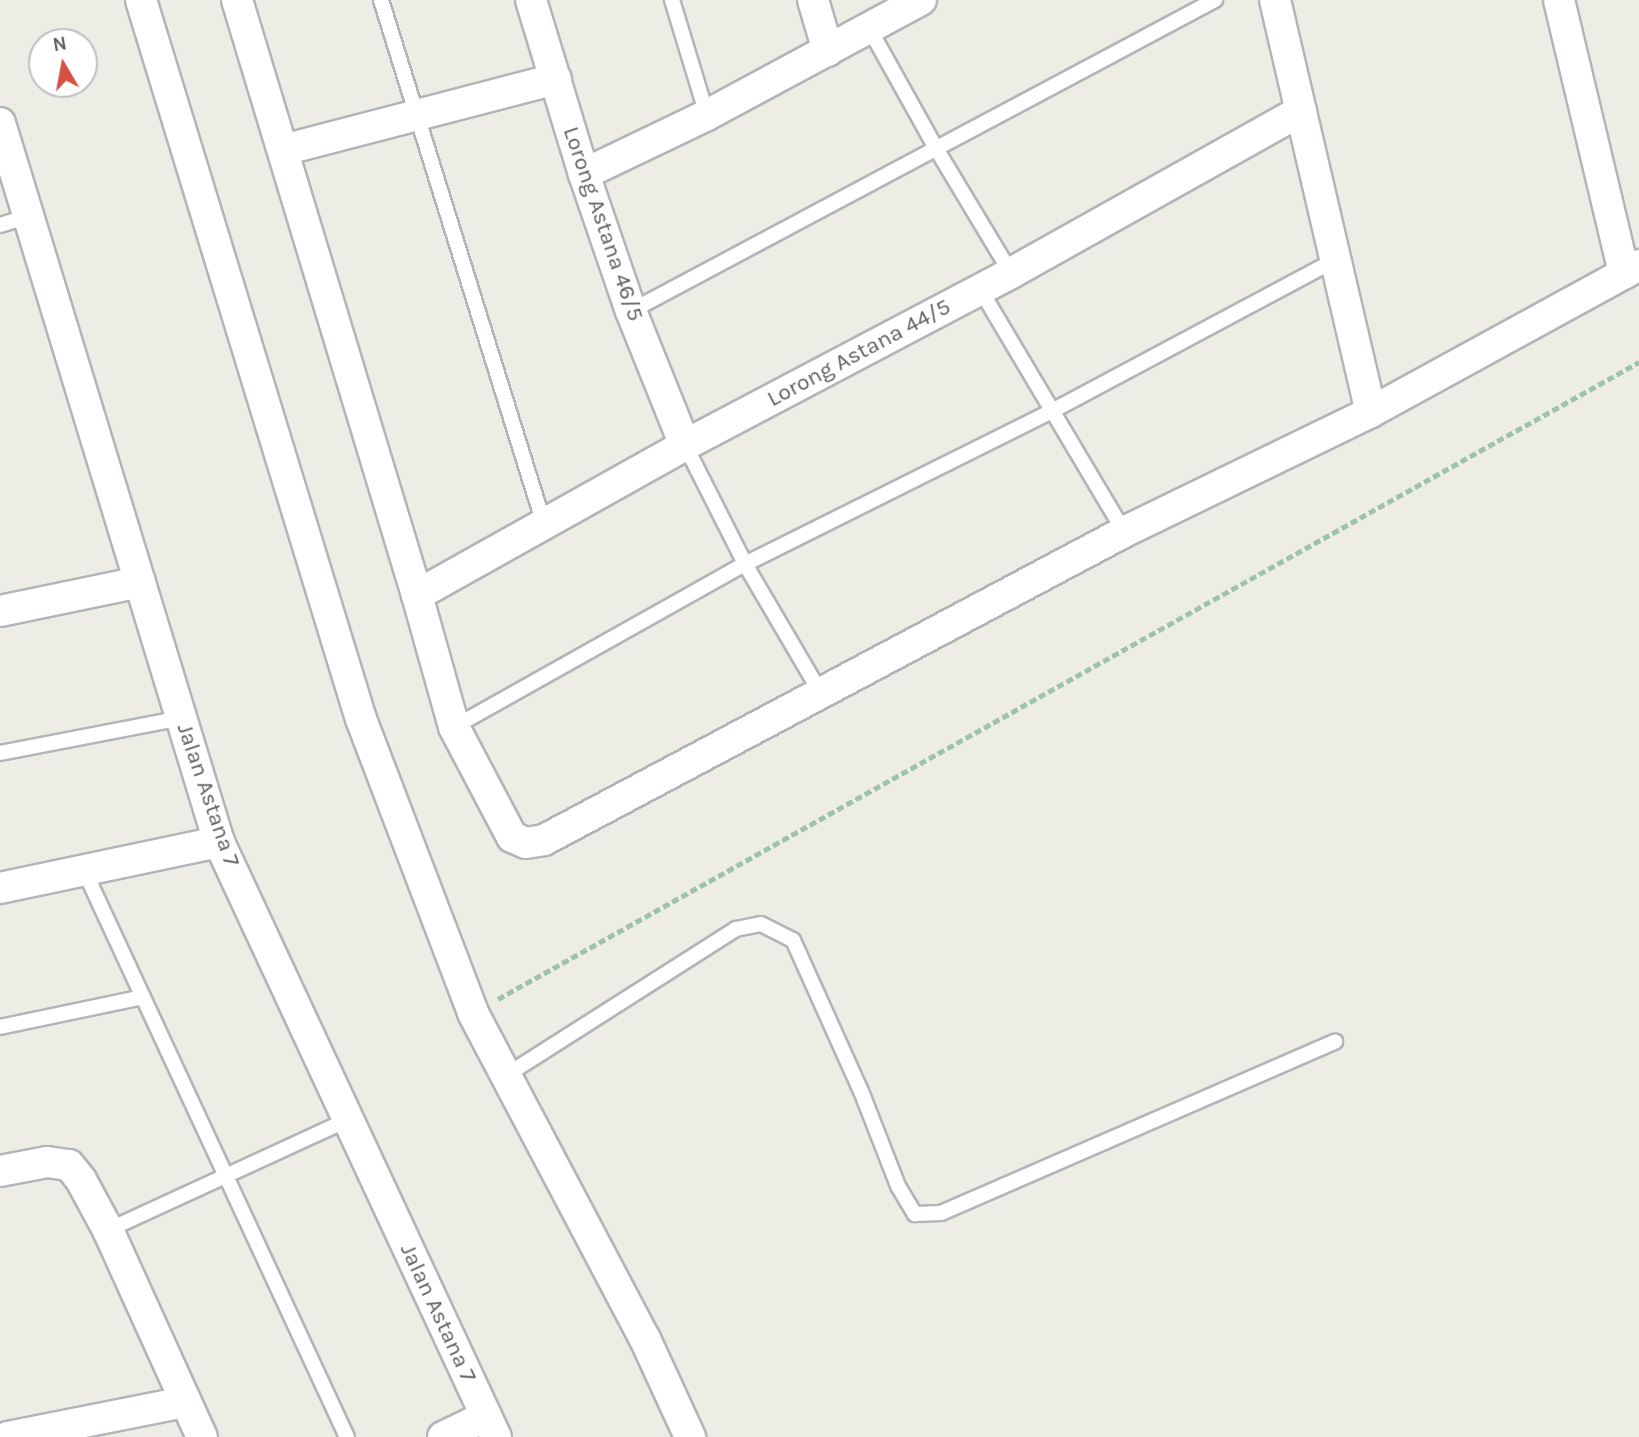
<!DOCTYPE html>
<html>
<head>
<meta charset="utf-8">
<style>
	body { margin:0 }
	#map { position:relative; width:1639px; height:1437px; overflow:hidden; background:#edece5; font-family:Karla,sans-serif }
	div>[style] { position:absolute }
	.path>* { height:4.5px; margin-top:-2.25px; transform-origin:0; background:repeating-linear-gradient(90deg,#9ec2aa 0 7px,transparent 0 10.5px) }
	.roads { filter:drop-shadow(2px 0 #b2b5b8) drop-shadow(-2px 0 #b2b5b8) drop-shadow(0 2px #b2b5b8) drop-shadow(0 -2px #b2b5b8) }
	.lane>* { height:14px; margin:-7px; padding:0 7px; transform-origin:7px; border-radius:7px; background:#fff }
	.street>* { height:30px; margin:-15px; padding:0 15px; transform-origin:15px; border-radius:15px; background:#fff }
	span { translate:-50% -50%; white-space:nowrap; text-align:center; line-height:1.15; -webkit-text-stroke:5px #fff; paint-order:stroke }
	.street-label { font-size:23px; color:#5d6064 }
	.north { position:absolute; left:28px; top:28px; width:70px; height:70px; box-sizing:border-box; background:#fff; border:2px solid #bebfc1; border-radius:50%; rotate:350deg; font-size:19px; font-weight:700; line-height:28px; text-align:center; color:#5d6064 }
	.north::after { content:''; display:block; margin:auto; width:24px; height:32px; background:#d55243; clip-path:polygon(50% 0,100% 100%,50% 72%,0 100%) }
</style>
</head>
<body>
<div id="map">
	<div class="path">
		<div style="left:498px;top:999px;width:1307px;rotate:-29.17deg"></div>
	</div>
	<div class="roads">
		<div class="lane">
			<div style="left:381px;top:0;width:549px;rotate:72.72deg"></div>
			<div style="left:672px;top:0;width:120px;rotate:73.1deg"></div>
			<div style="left:869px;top:28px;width:140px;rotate:60.9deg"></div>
			<div style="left:937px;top:150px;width:144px;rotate:59deg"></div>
			<div style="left:0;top:225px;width:31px;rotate:-17deg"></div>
			<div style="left:980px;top:289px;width:282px;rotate:59.3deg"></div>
			<div style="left:631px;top:311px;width:662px;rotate:-28.04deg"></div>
			<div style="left:685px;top:445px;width:133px;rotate:63.2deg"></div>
			<div style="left:745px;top:564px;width:148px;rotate:59.6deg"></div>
			<div style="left:454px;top:727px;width:334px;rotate:-29.3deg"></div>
			<div style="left:745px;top:564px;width:345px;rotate:-26.5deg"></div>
			<div style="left:1054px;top:410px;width:319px;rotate:-28.1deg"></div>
			<div style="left:0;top:753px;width:184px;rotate:-10.9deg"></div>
			<div style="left:84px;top:870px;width:625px;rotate:65.12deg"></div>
			<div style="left:0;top:1027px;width:146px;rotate:-11.8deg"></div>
			<div style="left:505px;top:1076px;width:274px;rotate:-32.5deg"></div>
			<div style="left:736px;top:929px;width:25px;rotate:-11deg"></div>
			<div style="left:761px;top:924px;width:36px;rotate:27deg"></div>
			<div style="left:793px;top:940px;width:166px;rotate:65.8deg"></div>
			<div style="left:861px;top:1091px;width:102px;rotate:68.7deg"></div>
			<div style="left:898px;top:1186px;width:33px;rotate:59deg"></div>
			<div style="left:915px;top:1214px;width:26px;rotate:-2deg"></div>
			<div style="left:941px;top:1213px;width:430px;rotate:-23.5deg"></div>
			<div style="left:108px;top:1230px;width:265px;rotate:-24.7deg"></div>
		</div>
		<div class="street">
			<div style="left:141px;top:0;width:752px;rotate:72.99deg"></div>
			<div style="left:361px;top:719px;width:315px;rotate:69.1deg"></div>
			<div style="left:473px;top:1013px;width:369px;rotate:62.2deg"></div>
			<div style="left:645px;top:1339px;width:108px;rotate:65.3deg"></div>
			<div style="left:237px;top:0;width:622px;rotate:73.17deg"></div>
			<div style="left:417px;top:595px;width:137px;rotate:74.3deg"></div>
			<div style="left:454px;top:727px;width:124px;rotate:62.2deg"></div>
			<div style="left:512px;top:837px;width:15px;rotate:23deg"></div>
			<div style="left:526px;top:843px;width:18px;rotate:-9deg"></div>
			<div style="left:544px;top:840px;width:657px;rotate:-27.97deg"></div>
			<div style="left:1124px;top:532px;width:275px;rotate:-25.9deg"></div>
			<div style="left:1371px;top:412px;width:306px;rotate:-28.7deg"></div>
			<div style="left:531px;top:0;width:182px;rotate:73.1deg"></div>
			<div style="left:584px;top:174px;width:145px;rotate:71.1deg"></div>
			<div style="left:631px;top:311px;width:144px;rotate:68.1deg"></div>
			<div style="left:813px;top:0;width:53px;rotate:73.6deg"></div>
			<div style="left:1275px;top:0;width:423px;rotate:76.9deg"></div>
			<div style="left:1559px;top:0;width:281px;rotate:76.6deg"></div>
			<div style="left:0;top:123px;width:752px;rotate:73.06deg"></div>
			<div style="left:219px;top:842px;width:656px;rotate:65.04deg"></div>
			<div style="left:283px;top:150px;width:282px;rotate:-14.6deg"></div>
			<div style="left:584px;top:174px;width:136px;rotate:-25.6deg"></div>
			<div style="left:707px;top:115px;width:243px;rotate:-28.3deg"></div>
			<div style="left:417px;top:595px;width:307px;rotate:-29.2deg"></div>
			<div style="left:685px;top:445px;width:369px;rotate:-27.8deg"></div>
			<div style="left:1011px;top:273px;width:332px;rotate:-29.2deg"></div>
			<div style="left:0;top:611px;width:143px;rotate:-11.7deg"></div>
			<div style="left:0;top:888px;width:224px;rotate:-11.9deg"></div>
			<div style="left:0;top:1171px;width:48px;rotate:-10.8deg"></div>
			<div style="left:47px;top:1162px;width:22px;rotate:8deg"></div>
			<div style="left:69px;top:1165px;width:19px;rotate:51deg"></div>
			<div style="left:81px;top:1180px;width:57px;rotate:61.6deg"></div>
			<div style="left:108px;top:1230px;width:227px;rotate:65.6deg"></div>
			<div style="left:8px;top:1437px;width:180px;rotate:-11.2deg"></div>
			<div style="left:443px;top:1437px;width:48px;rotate:-26deg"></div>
		</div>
	</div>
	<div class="street-label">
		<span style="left:603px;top:224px;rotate:71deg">Lorong Astana 46/5</span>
		<span style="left:859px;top:353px;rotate:-28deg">Lorong Astana 44/5</span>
		<span style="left:208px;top:795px;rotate:71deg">Jalan Astana 7</span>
		<span style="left:438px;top:1313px;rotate:65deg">Jalan Astana 7</span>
	</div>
	<div class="north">N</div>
</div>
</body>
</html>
